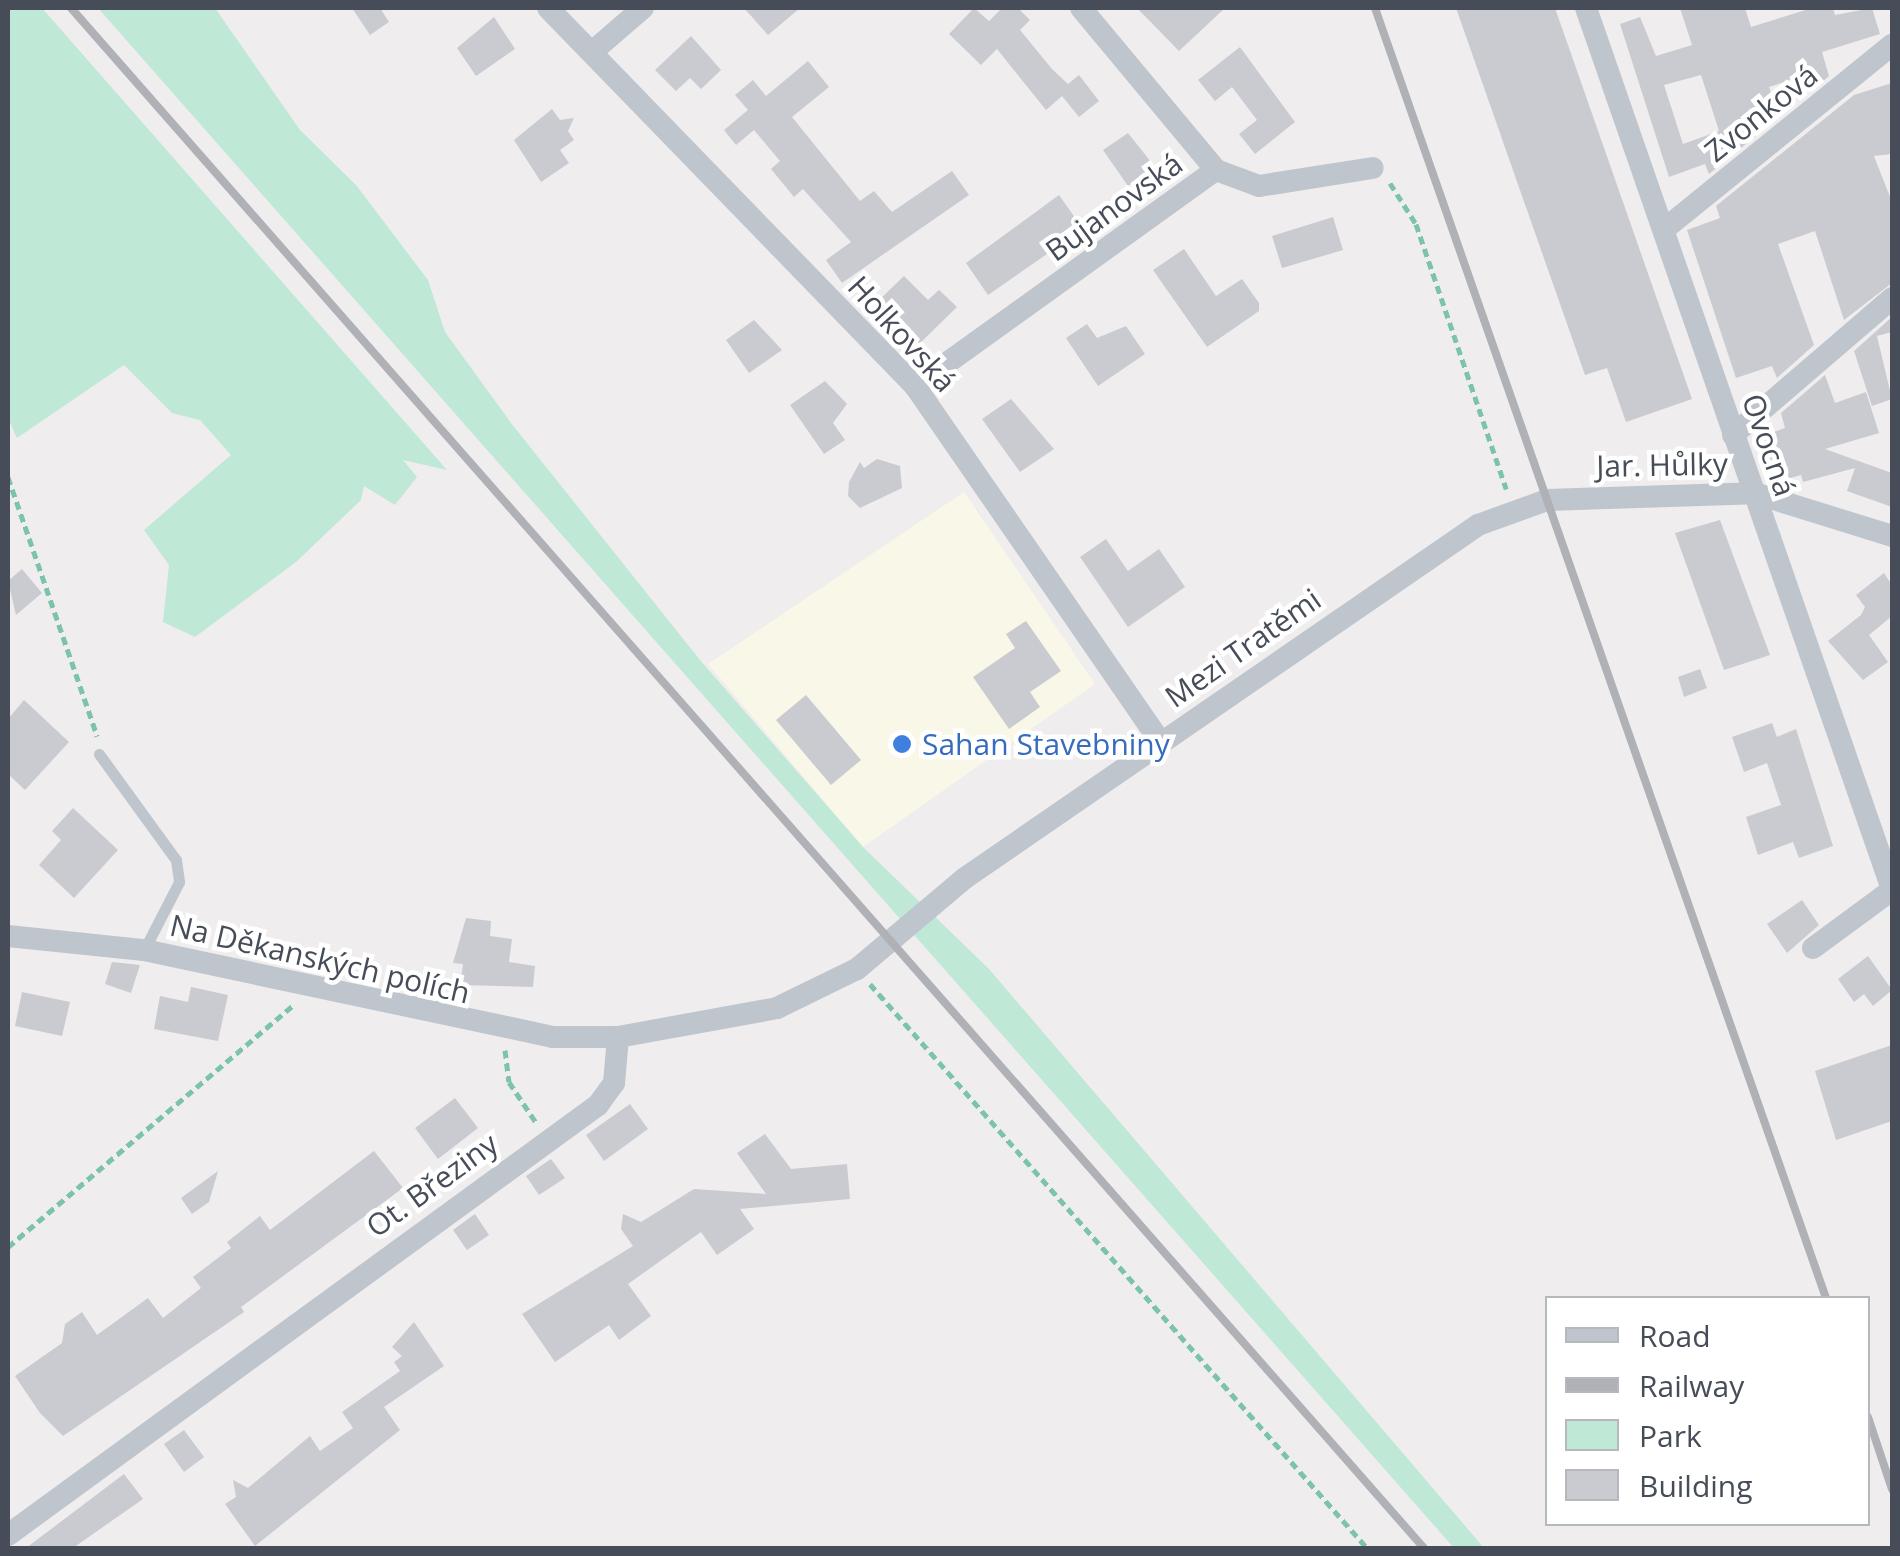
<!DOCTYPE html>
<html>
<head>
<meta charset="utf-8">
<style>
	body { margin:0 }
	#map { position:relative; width:1900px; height:1556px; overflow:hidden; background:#efeded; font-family:"Open Sans",sans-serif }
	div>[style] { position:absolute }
	.commercial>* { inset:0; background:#f9f7e7 }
	.green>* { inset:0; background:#bfe9d6 }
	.building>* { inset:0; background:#cacbd1 }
	.path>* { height:5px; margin-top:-2.5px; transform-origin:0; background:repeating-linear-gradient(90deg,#7bc3ab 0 8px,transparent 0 13px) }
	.service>* { height:11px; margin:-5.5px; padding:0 5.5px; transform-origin:5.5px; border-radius:5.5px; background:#bfc5cd }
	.minor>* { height:22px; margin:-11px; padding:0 11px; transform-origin:11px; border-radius:11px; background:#bfc5cd }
	.rail>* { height:8px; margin:-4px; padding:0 4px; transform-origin:4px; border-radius:4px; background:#afb1b6 }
	.dots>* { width:28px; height:28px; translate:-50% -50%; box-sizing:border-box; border:5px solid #fff; border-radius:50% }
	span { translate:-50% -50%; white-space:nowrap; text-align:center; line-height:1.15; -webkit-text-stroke:9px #fff; paint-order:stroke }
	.street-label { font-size:30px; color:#474d58 }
	.shop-label { font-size:30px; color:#366cbe }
	.left { translate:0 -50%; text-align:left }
	.frame { position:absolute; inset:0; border:10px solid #474d58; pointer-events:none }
	.legend { position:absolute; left:1545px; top:1296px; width:325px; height:230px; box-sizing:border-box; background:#fff; border:2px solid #b5b8bc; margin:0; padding:12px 18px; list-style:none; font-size:30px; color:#474d58 }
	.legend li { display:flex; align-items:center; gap:20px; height:50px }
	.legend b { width:50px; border:2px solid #b5b8bc }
</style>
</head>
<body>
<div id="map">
	<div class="commercial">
		<div style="clip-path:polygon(964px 492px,1095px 684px,863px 847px,708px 664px)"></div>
	</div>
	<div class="green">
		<div style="clip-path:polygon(8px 8px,42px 8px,447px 470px,403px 460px,417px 477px,395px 505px,364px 486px,361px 500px,296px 562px,195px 637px,163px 622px,169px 565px,144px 530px,231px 455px,200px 420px,172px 413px,124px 365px,17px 438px,8px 418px)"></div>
		<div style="clip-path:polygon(98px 8px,215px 8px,300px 130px,356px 185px,428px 280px,445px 332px,511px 423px,700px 660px,863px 847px,989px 969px,1484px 1548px,1454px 1548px)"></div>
	</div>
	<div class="building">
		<div style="clip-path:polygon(352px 8px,380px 8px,389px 22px,370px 35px)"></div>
		<div style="clip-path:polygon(744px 8px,800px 8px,768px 35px)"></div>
		<div style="clip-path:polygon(974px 8px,989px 21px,1002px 8px,1018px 8px,1030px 20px,1020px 30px,1052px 69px,1068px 84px,1079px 75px,1099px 101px,1079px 117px,1062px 96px,1046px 110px,997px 49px,981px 65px,949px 34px)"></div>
		<div style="clip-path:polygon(1137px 8px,1225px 8px,1179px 51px)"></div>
		<div style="clip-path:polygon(1456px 8px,1555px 8px,1692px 399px,1626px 422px,1607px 368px,1585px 375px)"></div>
		<div style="clip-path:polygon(evenodd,1680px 8px,1745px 8px,1751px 27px,1812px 8px,1833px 8px,1835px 15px,1872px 8px,1880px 34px,1822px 52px,1829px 76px,1812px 91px,1806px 75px,1769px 87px,1779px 117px,1709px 174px,1705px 164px,1669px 177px,1620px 24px,1640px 17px,1656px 56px,1692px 45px,1680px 8px,1701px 75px,1719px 131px,1683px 144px,1664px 85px,1701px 75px)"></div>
		<div style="clip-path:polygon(494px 17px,515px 49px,476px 76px,457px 48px)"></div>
		<div style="clip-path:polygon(691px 36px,721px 70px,701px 89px,690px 78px,676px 91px,655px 70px)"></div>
		<div style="clip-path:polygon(1240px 47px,1295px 122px,1255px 154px,1239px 134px,1257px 120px,1232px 87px,1215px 101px,1198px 80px)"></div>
		<div style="clip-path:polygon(808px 61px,829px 87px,792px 117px,860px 201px,874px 191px,892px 212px,952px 171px,969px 195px,842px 283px,826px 260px,851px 242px,803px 189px,794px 197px,771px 169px,780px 161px,754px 130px,736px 145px,724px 130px,748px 110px,735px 95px,753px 80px,766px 96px)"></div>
		<div style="clip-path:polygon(1892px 83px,1892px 154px,1874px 156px,1892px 202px,1892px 283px,1844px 320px,1815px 231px,1778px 244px,1814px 345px,1777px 378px,1772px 366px,1736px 378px,1687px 230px,1720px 218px,1716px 206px,1854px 95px)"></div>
		<div style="clip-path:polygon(552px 109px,560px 120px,574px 118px,568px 131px,574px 140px,560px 150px,569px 163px,541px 182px,514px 140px)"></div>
		<div style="clip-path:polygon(1128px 133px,1155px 167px,1128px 186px,1103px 150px)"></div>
		<div style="clip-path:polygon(1059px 195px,1083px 229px,988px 295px,966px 263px)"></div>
		<div style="clip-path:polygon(1333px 217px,1343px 250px,1282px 268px,1272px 236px)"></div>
		<div style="clip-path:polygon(1184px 249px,1216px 296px,1242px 279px,1259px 303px,1259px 311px,1207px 347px,1153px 270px)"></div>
		<div style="clip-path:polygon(904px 276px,928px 300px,939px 290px,957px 307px,918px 345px,876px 303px)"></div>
		<div style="clip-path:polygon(1892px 317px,1892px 332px,1877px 336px,1892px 399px,1872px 406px,1854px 351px)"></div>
		<div style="clip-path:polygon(754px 320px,782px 350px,749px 373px,726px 340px)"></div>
		<div style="clip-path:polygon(1087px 324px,1097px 338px,1126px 326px,1145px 354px,1098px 386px,1066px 338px)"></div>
		<div style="clip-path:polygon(1825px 375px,1835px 403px,1866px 392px,1879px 433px,1825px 449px,1892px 473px,1892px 507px,1847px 491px,1855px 468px,1803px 482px,1801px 475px,1787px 479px,1778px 458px,1771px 460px,1763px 436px,1785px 428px,1781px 413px)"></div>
		<div style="clip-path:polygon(825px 381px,847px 404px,833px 423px,845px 440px,824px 454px,790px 405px)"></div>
		<div style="clip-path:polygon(1011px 399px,1054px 449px,1020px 472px,982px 419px)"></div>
		<div style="clip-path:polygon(877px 459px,900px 466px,902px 488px,860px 508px,848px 496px,849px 482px,860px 462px,864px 468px)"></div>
		<div style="clip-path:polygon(1720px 520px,1770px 655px,1724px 670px,1675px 533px)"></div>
		<div style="clip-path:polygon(1106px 539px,1128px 571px,1159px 549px,1185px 587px,1128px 627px,1080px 557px)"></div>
		<div style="clip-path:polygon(22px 569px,42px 593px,16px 615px,8px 581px)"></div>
		<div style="clip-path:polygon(1884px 573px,1892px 585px,1892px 616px,1869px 635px,1888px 662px,1863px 680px,1828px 641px,1861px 615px,1865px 607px,1856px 595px)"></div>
		<div style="clip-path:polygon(1026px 621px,1061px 671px,1030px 692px,1040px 707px,1009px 729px,973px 677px,1015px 648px,1006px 634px)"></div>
		<div style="clip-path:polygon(1700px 669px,1707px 688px,1684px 697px,1678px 677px)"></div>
		<div style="clip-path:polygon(806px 695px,861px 760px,831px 785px,776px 720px)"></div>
		<div style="clip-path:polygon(24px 700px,69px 742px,25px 790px,8px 774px,8px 719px)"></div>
		<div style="clip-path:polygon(1772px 723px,1777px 737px,1796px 729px,1833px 846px,1799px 858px,1793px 842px,1758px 855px,1746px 817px,1781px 805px,1767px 763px,1744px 772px,1732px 737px)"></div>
		<div style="clip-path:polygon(73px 808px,118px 850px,74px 898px,39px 865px,61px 840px,52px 831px)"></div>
		<div style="clip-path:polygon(1802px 900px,1819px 925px,1787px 953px,1767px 924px)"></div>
		<div style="clip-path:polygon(466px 918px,491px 921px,490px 936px,512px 939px,509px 962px,535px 966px,533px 987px,460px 985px,463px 964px,453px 963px)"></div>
		<div style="clip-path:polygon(1868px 956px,1892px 990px,1873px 1006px,1864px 994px,1854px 1002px,1838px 979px)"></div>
		<div style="clip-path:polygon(112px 962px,140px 965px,131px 993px,105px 984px)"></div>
		<div style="clip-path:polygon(191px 987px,228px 995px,218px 1041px,154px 1029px,160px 996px,188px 1002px)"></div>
		<div style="clip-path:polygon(22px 992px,70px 1002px,62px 1036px,15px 1026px)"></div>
		<div style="clip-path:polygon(1892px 1045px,1892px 1121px,1836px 1140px,1815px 1071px)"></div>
		<div style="clip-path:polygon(455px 1098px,478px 1128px,438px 1159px,415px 1128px)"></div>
		<div style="clip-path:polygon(630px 1104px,648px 1129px,604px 1161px,586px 1135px)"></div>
		<div style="clip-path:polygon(765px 1134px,791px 1169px,847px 1164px,850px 1199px,740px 1209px,754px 1229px,717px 1255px,701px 1232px,628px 1284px,651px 1316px,619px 1340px,609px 1325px,555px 1362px,522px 1314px,633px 1246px,621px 1229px,623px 1214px,641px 1222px,694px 1189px,766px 1194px,737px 1153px)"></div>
		<div style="clip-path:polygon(374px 1151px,403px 1188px,241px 1307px,244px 1312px,63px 1436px,40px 1413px,15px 1376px,62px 1343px,65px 1324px,82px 1312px,97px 1335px,148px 1298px,163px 1318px,201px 1288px,193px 1277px,231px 1248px,227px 1242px,260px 1216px,270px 1230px)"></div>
		<div style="clip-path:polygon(551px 1159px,565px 1178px,539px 1195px,526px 1176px)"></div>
		<div style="clip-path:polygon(218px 1171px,209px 1202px,192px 1214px,181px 1198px)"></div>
		<div style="clip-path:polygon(475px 1214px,489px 1235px,467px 1250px,453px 1230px)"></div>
		<div style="clip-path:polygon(414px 1322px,444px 1366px,384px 1407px,400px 1430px,255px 1546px,225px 1504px,236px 1497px,233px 1480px,248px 1488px,310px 1436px,320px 1451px,353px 1428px,342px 1412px,400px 1371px,394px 1362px,402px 1356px,392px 1347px)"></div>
		<div style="clip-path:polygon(184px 1430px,204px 1457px,184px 1472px,164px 1444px)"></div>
		<div style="clip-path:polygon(124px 1474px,143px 1499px,73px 1548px,26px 1548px)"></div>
	</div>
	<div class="path">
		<div style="left:1390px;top:183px;width:49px;rotate:57.6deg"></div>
		<div style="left:1416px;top:224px;width:280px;rotate:71.2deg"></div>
		<div style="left:8px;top:477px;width:274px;rotate:71deg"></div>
		<div style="left:870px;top:984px;width:752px;rotate:48.61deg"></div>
		<div style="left:505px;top:1050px;width:32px;rotate:83deg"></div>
		<div style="left:509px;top:1082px;width:50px;rotate:56.3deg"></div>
		<div style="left:8px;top:1247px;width:376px;rotate:-40.3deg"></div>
	</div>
	<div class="service">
		<div style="left:99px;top:754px;width:131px;rotate:54deg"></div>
		<div style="left:176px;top:860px;width:22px;rotate:82deg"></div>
		<div style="left:179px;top:882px;width:76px;rotate:117.2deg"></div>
	</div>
	<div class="minor">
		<div style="left:548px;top:8px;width:527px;rotate:45.85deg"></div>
		<div style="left:915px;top:386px;width:433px;rotate:55.4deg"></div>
		<div style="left:1081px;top:8px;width:211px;rotate:50.2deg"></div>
		<div style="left:1216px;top:170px;width:46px;rotate:20.4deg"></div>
		<div style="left:1259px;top:186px;width:115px;rotate:-9deg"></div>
		<div style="left:1586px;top:8px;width:933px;rotate:70.85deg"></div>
		<div style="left:592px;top:52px;width:67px;rotate:-40.8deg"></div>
		<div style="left:1667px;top:227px;width:289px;rotate:-39deg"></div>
		<div style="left:915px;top:386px;width:370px;rotate:-35.7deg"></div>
		<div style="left:1733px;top:435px;width:210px;rotate:-40.7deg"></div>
		<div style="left:8px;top:936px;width:137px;rotate:5.9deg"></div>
		<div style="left:144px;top:950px;width:418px;rotate:12deg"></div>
		<div style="left:553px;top:1037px;width:65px"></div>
		<div style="left:618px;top:1037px;width:162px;rotate:-10.3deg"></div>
		<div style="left:777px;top:1008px;width:89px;rotate:-26deg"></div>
		<div style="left:857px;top:969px;width:141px;rotate:-40.1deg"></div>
		<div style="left:965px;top:878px;width:623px;rotate:-34.53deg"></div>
		<div style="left:1478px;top:525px;width:73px;rotate:-19.9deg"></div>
		<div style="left:1547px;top:500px;width:207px;rotate:-1.9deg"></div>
		<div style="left:1754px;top:493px;width:145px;rotate:17.3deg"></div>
		<div style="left:1813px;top:948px;width:98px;rotate:-36.3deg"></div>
		<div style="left:8px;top:1535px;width:730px;rotate:-36.09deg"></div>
		<div style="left:598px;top:1105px;width:27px;rotate:-54deg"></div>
		<div style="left:614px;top:1083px;width:46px;rotate:-85deg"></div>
	</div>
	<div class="rail">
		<div style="left:71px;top:8px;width:2050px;rotate:48.7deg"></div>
		<div style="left:1375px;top:8px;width:1367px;rotate:70.73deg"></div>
		<div style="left:1868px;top:1417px;width:76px;rotate:71.6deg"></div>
	</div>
	<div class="dots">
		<div style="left:902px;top:744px;background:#3f7fe0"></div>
	</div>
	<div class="street-label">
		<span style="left:1761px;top:113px;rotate:-39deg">Zvonková</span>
		<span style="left:1114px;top:207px;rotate:-36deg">Bujanovská</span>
		<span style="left:902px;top:334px;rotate:48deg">Holkovská</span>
		<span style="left:1769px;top:445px;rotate:71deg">Ovocná</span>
		<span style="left:1662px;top:465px;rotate:-1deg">Jar. Hůlky</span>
		<span style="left:1243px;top:648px;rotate:-35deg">Mezi Tratěmi</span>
		<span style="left:320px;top:959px;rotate:13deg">Na Děkanských polích</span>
		<span style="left:432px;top:1185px;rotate:-36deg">Ot. Březiny</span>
	</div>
	<div class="shop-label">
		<span class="left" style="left:922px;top:744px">Sahan Stavebniny</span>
	</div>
	<div class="frame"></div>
	<ul class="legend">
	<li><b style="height:12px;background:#bfc5cd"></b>Road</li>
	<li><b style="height:12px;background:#afb1b6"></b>Railway</li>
	<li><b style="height:28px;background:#bfe9d6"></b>Park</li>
	<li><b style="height:28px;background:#cacbd1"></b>Building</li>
	</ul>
</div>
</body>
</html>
